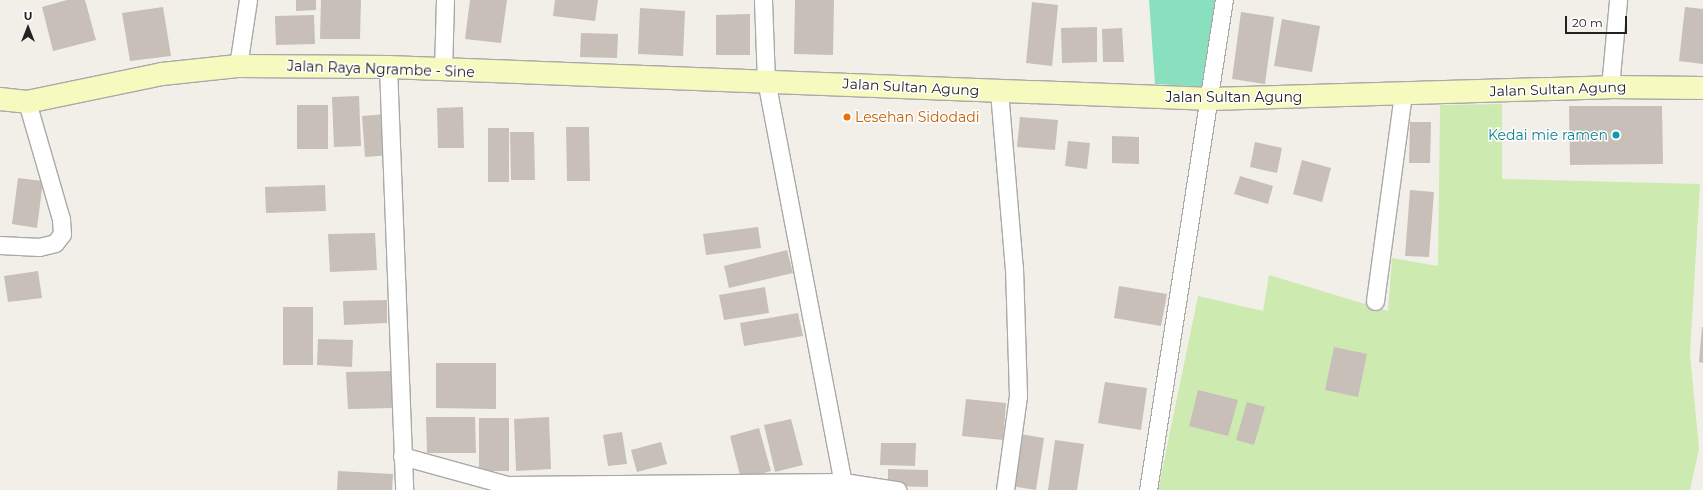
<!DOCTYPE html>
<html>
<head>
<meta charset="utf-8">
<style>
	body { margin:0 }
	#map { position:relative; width:1703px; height:490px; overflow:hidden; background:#f2efe9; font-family:Montserrat,sans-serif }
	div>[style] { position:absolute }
	.grass>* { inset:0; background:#cdebb0 }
	.pitch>* { inset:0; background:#88e0be }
	.building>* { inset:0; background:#c7bfb8 }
	.roads { filter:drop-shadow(1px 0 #a9a9a9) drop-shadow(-1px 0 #a9a9a9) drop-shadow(0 1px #a9a9a9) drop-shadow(0 -1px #a9a9a9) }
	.street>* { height:17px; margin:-8.5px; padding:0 8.5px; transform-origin:8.5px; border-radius:8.5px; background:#fff }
	.secondary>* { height:22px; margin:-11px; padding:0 11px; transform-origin:11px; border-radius:11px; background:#f7fabf }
	.dots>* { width:11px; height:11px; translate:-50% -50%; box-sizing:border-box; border:2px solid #fff; border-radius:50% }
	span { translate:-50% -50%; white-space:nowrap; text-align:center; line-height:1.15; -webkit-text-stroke:3px #fff; paint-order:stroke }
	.street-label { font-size:14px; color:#222 }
	.food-label { font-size:14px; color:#c56008 }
	.left { translate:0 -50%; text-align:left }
	.culture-label { font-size:14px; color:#0d838f }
	.right { translate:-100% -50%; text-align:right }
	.north { position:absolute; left:8px; top:8px; width:40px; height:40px; -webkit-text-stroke:3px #fff; paint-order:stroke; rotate:0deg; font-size:11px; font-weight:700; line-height:16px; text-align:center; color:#222 }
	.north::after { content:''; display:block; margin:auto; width:14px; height:18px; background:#222; clip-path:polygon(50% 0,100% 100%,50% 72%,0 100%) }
	.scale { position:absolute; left:1565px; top:16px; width:62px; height:18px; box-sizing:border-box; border:2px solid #222; border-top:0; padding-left:5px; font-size:12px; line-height:14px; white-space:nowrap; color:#222; -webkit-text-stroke:3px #fff; paint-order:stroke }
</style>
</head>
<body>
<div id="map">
	<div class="grass">
		<div style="clip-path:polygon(1502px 104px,1502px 179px,1700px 184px,1690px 354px,1699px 449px,1690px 490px,1158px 490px,1198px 296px,1263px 311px,1269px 275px,1388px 311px,1392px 258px,1438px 266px,1440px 105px)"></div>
	</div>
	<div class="pitch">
		<div style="clip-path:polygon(1149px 0,1219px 0,1207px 87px,1155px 84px)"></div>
	</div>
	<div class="building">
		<div style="clip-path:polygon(67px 0,85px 0,96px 40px,53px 51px,42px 7px)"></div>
		<div style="clip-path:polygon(296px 0,316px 0,316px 10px,296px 11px)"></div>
		<div style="clip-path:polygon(321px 0,361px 0,360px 39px,320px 39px)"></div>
		<div style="clip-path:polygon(470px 0,507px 0,501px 43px,465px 39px)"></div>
		<div style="clip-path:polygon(555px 0,598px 0,595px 21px,553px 16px)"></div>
		<div style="clip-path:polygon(795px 0,834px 0,833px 55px,794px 54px)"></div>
		<div style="clip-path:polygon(1032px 2px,1058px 5px,1052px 66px,1026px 63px)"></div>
		<div style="clip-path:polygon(163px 7px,171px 56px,130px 61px,122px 13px)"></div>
		<div style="clip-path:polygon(1685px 7px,1703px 9px,1703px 64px,1679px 61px)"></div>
		<div style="clip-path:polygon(640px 8px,685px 11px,683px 56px,638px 54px)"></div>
		<div style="clip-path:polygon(1241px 12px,1274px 17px,1265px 84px,1232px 79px)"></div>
		<div style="clip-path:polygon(750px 14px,750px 55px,716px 55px,716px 15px)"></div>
		<div style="clip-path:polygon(314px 15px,315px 44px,276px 45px,275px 16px)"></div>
		<div style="clip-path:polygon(1282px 19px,1320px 26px,1312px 72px,1274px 66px)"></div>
		<div style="clip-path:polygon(1097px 27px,1097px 62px,1062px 63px,1061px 28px)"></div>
		<div style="clip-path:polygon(1122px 28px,1124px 62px,1103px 62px,1102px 29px)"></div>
		<div style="clip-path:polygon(581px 33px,618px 34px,617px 58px,580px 57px)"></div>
		<div style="clip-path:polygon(359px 96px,361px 146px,334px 147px,332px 97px)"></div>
		<div style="clip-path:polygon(297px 105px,328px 105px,328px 149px,297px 149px)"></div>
		<div style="clip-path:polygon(1569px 106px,1662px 106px,1663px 164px,1570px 165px)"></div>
		<div style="clip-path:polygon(463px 107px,464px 148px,438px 148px,437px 108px)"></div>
		<div style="clip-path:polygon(387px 114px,390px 155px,365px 157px,362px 116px)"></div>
		<div style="clip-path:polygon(1020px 117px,1058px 120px,1055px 150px,1017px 147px)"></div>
		<div style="clip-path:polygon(1410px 122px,1431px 122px,1430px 163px,1409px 163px)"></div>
		<div style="clip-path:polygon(566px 127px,589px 127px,590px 181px,567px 181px)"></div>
		<div style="clip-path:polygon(488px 128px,509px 128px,509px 182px,488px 182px)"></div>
		<div style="clip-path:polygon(510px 132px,534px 132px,535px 180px,511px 180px)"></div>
		<div style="clip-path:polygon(1112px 136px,1139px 137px,1139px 164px,1112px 163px)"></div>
		<div style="clip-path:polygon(1068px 141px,1090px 143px,1087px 169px,1065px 166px)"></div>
		<div style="clip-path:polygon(1255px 142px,1282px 148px,1277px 173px,1250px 167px)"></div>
		<div style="clip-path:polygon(1302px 160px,1331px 168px,1322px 202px,1293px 194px)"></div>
		<div style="clip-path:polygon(1240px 176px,1273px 186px,1268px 204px,1234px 194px)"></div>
		<div style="clip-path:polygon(18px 178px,43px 181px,37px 228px,12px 224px)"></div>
		<div style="clip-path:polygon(325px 185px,326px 211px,266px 213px,265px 187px)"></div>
		<div style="clip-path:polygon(1410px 190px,1434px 192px,1429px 257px,1405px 256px)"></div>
		<div style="clip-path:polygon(758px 227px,761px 248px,706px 255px,703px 234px)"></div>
		<div style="clip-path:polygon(375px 233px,377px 270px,330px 272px,328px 234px)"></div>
		<div style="clip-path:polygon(787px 250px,793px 273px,729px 288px,724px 266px)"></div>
		<div style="clip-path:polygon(38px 271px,42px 298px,8px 302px,4px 276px)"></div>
		<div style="clip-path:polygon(1119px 286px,1167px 294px,1161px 326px,1114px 318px)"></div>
		<div style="clip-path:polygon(765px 287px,769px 313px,724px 320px,719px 295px)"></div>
		<div style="clip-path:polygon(387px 300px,387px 323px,344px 325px,343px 301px)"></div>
		<div style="clip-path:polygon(283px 307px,313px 307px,313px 365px,283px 365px)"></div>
		<div style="clip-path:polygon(798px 313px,803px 336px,744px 346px,740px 323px)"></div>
		<div style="clip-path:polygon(1702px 327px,1703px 327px,1703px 363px,1699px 362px)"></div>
		<div style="clip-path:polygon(318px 339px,353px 340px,352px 367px,317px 365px)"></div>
		<div style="clip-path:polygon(1334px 347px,1367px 354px,1358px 397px,1325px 390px)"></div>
		<div style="clip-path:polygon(436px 363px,496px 363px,496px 409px,436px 408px)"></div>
		<div style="clip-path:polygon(393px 371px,394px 408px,348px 409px,346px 372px)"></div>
		<div style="clip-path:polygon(1105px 382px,1147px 388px,1141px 430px,1098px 423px)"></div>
		<div style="clip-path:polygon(1198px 390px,1238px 400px,1228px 436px,1189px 426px)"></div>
		<div style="clip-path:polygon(966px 399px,1006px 403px,1003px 440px,962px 436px)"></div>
		<div style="clip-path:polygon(1247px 402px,1265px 407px,1254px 445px,1236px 440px)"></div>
		<div style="clip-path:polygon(426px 417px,475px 417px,476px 453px,427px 453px)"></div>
		<div style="clip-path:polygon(549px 417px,551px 469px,516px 471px,514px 419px)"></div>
		<div style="clip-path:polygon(479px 418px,509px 418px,509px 471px,479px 471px)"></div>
		<div style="clip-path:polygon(791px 419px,803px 465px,775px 472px,764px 425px)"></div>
		<div style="clip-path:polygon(759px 428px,771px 471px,741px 479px,730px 436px)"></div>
		<div style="clip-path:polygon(622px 432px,627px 464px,608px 466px,603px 435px)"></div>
		<div style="clip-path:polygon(1020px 434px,1044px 438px,1036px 490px,1012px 486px)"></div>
		<div style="clip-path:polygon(1055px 440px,1084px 444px,1077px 490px,1048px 490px)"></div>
		<div style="clip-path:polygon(661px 442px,667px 464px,637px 472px,631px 450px)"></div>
		<div style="clip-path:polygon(881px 443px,916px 443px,915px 466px,880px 465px)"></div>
		<div style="clip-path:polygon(888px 469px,928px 470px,928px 487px,888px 486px)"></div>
		<div style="clip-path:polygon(338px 471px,393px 474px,392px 490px,337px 490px)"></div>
	</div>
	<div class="roads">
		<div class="street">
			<div style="left:763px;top:0;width:80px;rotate:87.9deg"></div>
			<div style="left:766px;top:80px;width:417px;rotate:79.2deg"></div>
			<div style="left:238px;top:66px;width:67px;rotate:-81.4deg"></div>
			<div style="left:388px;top:67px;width:423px;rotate:87.8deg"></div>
			<div style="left:443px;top:71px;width:71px;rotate:-88.4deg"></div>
			<div style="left:1610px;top:87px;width:87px;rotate:-84.7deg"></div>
			<div style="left:999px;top:91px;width:178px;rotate:85.2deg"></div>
			<div style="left:1014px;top:268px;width:128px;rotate:88.2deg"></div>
			<div style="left:1018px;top:396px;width:95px;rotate:97.9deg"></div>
			<div style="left:0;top:245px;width:39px;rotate:3deg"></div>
			<div style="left:39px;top:247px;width:16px;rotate:-14deg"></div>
			<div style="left:55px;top:243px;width:11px;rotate:-52deg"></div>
			<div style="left:62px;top:234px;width:15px;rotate:-94deg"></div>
			<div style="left:61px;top:219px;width:122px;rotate:-106.2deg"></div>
			<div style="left:1375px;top:301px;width:209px;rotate:-82.3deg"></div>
			<div style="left:402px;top:456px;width:109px;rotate:15.4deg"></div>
			<div style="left:507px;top:485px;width:336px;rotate:-0.5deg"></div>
			<div style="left:843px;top:482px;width:55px;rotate:8.4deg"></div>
			<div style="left:1148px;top:490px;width:496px;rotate:-81.2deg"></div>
		</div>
		<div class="secondary">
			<div style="left:0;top:99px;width:27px;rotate:6deg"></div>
			<div style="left:27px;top:102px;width:138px;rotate:-11.7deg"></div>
			<div style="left:162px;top:74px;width:76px;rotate:-6deg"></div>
			<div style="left:238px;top:66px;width:150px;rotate:0.4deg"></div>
			<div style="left:388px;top:67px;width:824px;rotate:2.23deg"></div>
			<div style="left:1211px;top:99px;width:399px;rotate:-1.7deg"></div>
			<div style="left:1610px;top:87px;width:93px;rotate:0.6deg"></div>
		</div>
	</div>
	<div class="dots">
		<div style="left:847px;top:117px;background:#e8710a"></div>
		<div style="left:1616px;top:135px;background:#0f9aa8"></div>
	</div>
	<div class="street-label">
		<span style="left:381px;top:69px;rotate:2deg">Jalan Raya Ngrambe - Sine</span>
		<span style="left:911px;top:87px;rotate:3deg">Jalan Sultan Agung</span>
		<span style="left:1558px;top:89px;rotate:-2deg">Jalan Sultan Agung</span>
		<span style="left:1234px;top:97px">Jalan Sultan Agung</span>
	</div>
	<div class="food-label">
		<span class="left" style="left:855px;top:117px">Lesehan Sidodadi</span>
	</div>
	<div class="culture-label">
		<span class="right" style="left:1608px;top:135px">Kedai mie ramen</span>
	</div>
	<div class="north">U</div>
	<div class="scale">20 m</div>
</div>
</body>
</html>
